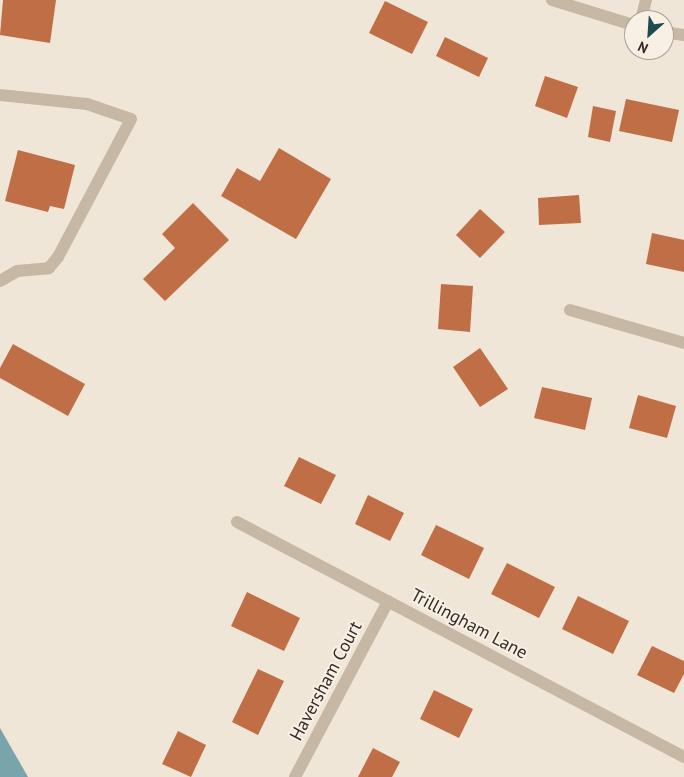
<!DOCTYPE html>
<html>
<head>
<meta charset="utf-8">
<style>
	body { margin:0 }
	#map { position:relative; width:684px; height:777px; overflow:hidden; background:#efe6d8; font-family:"PT Sans",sans-serif }
	div>[style] { position:absolute }
	.water>* { inset:0; background:#78a4ab }
	.building>* { inset:0; background:#c06e45 }
	.service>* { height:12px; margin:-6px; padding:0 6px; transform-origin:6px; border-radius:6px; background:#c7b7a5 }
	.minor>* { height:12px; margin:-6px; padding:0 6px; transform-origin:6px; border-radius:6px; background:#c7b7a5 }
	span { translate:-50% -50%; white-space:nowrap; text-align:center; line-height:1.15; -webkit-text-stroke:4px #f8f0e4; paint-order:stroke }
	.street-label { font-size:18px; color:#332b26 }
	.north { position:absolute; left:624px; top:10px; width:50px; height:50px; box-sizing:border-box; background:#f8f0e4; border:1px solid #a9a198; border-radius:50%; rotate:206deg; font-size:14px; font-weight:700; line-height:20px; text-align:center; color:#332b26 }
	.north::after { content:''; display:block; margin:auto; width:18px; height:22px; background:#1e4a52; clip-path:polygon(50% 0,100% 100%,50% 72%,0 100%) }
</style>
</head>
<body>
<div id="map">
	<div class="water">
		<div style="clip-path:polygon(0 728px,28px 777px,0 777px)"></div>
	</div>
	<div class="building">
		<div style="clip-path:polygon(3px 0,56px 0,50px 43px,0 35px)"></div>
		<div style="clip-path:polygon(385px 1px,428px 22px,412px 54px,369px 33px)"></div>
		<div style="clip-path:polygon(445px 37px,488px 58px,479px 77px,436px 56px)"></div>
		<div style="clip-path:polygon(545px 76px,578px 87px,567px 118px,535px 106px)"></div>
		<div style="clip-path:polygon(626px 99px,679px 110px,672px 142px,619px 131px)"></div>
		<div style="clip-path:polygon(593px 106px,616px 111px,610px 142px,588px 137px)"></div>
		<div style="clip-path:polygon(279px 148px,331px 179px,296px 239px,221px 196px,237px 168px,260px 181px)"></div>
		<div style="clip-path:polygon(18px 150px,75px 165px,64px 209px,50px 206px,48px 212px,5px 201px)"></div>
		<div style="clip-path:polygon(579px 195px,581px 223px,539px 225px,538px 198px)"></div>
		<div style="clip-path:polygon(193px 203px,229px 240px,165px 301px,143px 279px,175px 248px,162px 234px)"></div>
		<div style="clip-path:polygon(480px 209px,505px 232px,480px 258px,456px 235px)"></div>
		<div style="clip-path:polygon(652px 233px,684px 240px,684px 272px,646px 264px)"></div>
		<div style="clip-path:polygon(441px 284px,473px 286px,470px 332px,438px 329px)"></div>
		<div style="clip-path:polygon(13px 344px,85px 384px,68px 416px,0 378px,0 368px)"></div>
		<div style="clip-path:polygon(480px 348px,508px 389px,480px 407px,453px 367px)"></div>
		<div style="clip-path:polygon(542px 387px,592px 398px,585px 430px,534px 418px)"></div>
		<div style="clip-path:polygon(638px 395px,676px 406px,667px 438px,629px 428px)"></div>
		<div style="clip-path:polygon(299px 457px,336px 475px,321px 504px,284px 486px)"></div>
		<div style="clip-path:polygon(368px 495px,404px 513px,390px 541px,355px 524px)"></div>
		<div style="clip-path:polygon(436px 525px,484px 548px,469px 579px,421px 555px)"></div>
		<div style="clip-path:polygon(507px 563px,555px 587px,539px 618px,491px 594px)"></div>
		<div style="clip-path:polygon(247px 592px,300px 618px,284px 651px,231px 626px)"></div>
		<div style="clip-path:polygon(578px 596px,629px 621px,613px 654px,562px 629px)"></div>
		<div style="clip-path:polygon(652px 646px,684px 661px,684px 674px,674px 693px,637px 675px)"></div>
		<div style="clip-path:polygon(258px 669px,284px 681px,258px 735px,232px 722px)"></div>
		<div style="clip-path:polygon(434px 690px,473px 709px,459px 738px,420px 719px)"></div>
		<div style="clip-path:polygon(178px 731px,206px 745px,191px 777px,162px 764px)"></div>
		<div style="clip-path:polygon(373px 748px,400px 762px,392px 777px,358px 777px)"></div>
	</div>
	<div class="service">
		<div style="left:0;top:281px;width:20px;rotate:-30deg"></div>
		<div style="left:17px;top:271px;width:32px;rotate:-5deg"></div>
		<div style="left:49px;top:268px;width:14px;rotate:-51deg"></div>
		<div style="left:58px;top:257px;width:156px;rotate:-62.1deg"></div>
	</div>
	<div class="minor">
		<div style="left:552px;top:0;width:86px;rotate:17deg"></div>
		<div style="left:641px;top:20px;width:21px;rotate:-76deg"></div>
		<div style="left:664px;top:32px;width:20px;rotate:9deg"></div>
		<div style="left:0;top:95px;width:87px;rotate:5.9deg"></div>
		<div style="left:87px;top:104px;width:46px;rotate:18.8deg"></div>
		<div style="left:570px;top:310px;width:119px;rotate:16.1deg"></div>
		<div style="left:237px;top:522px;width:505px;rotate:27.73deg"></div>
		<div style="left:295px;top:777px;width:199px;rotate:-62.1deg"></div>
	</div>
	<div class="street-label">
		<span style="left:469px;top:624px;rotate:28deg">Trillingham Lane</span>
		<span style="left:326px;top:681px;rotate:-62deg">Haversham Court</span>
	</div>
	<div class="north">N</div>
</div>
</body>
</html>
